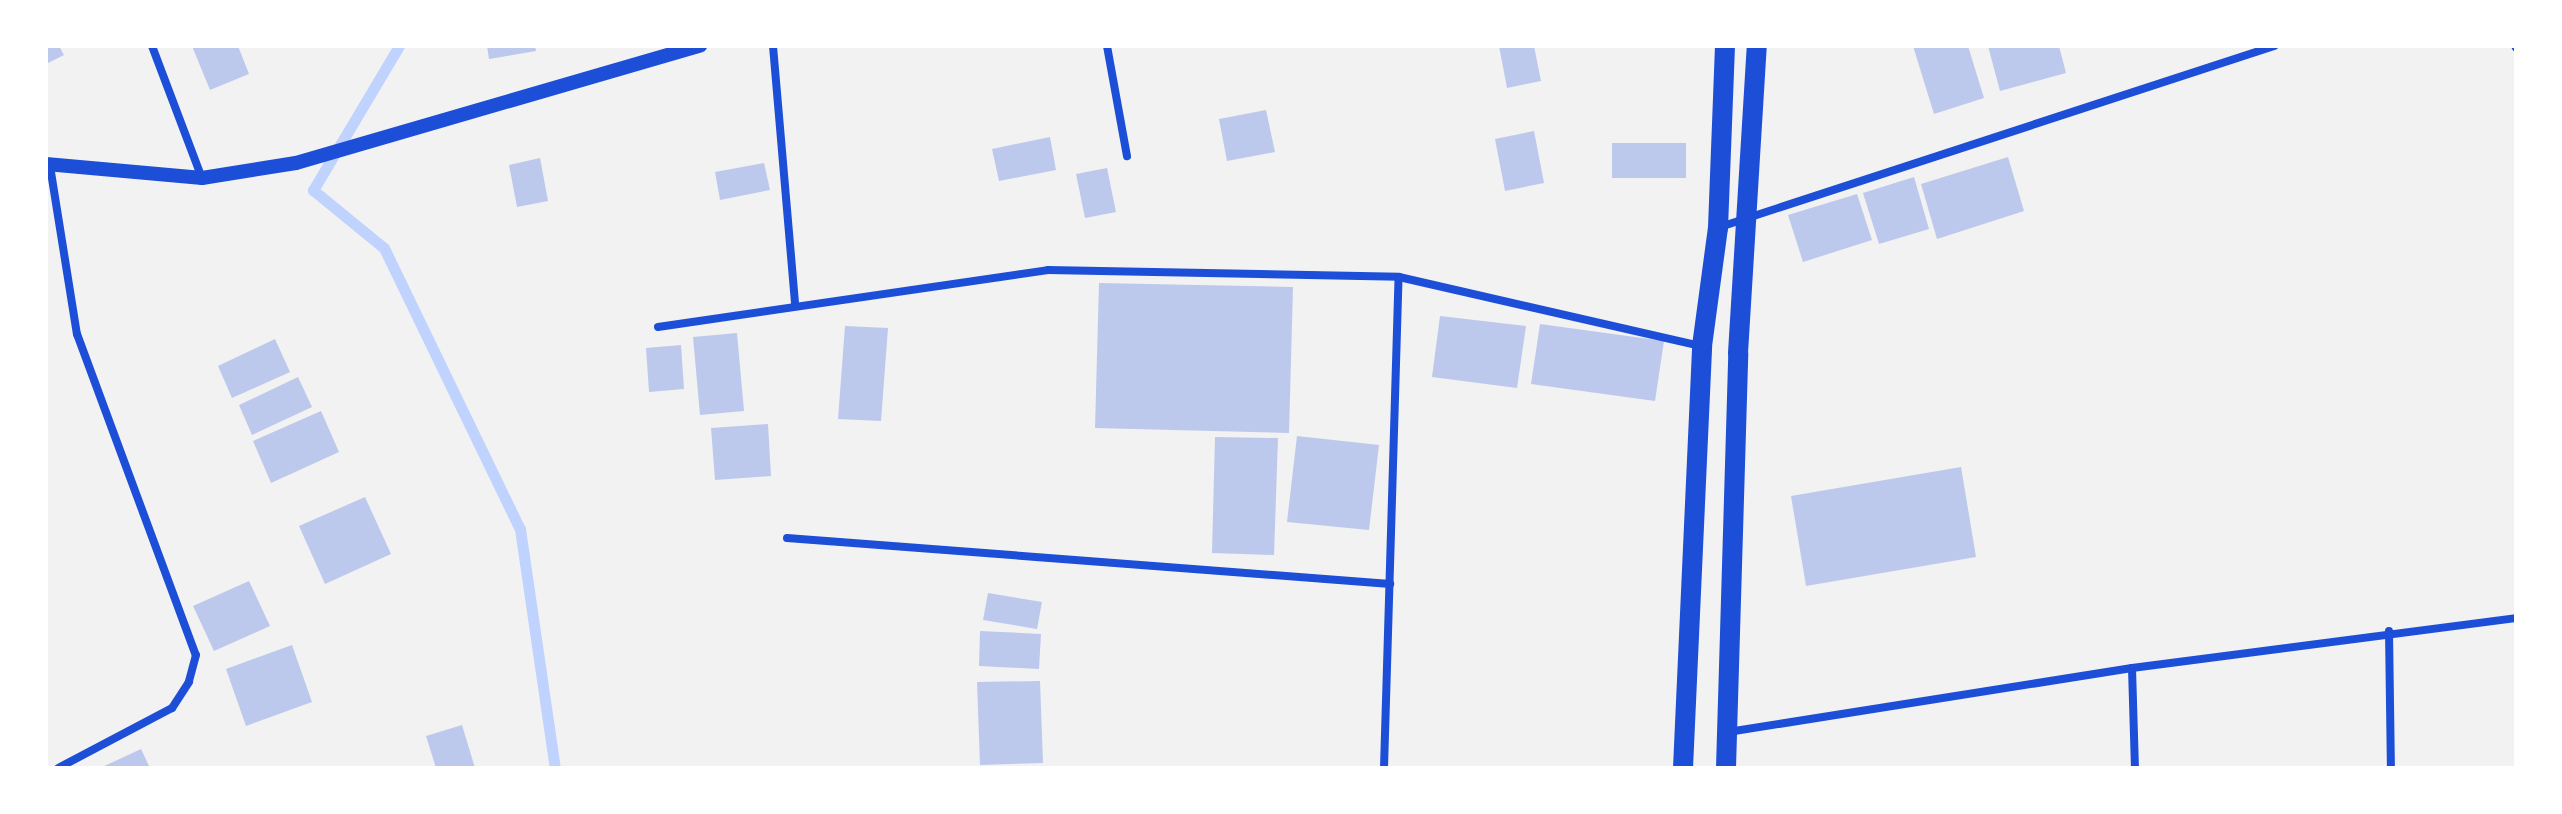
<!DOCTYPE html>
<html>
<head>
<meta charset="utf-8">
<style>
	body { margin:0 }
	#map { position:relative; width:2562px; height:814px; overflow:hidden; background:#f2f2f2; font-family:"Open Sans",sans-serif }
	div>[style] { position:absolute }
	.stream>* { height:11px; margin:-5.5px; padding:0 5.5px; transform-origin:5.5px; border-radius:5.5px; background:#bfd3fe }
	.building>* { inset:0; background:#bdc9ec }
	.minor>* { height:8px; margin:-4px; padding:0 4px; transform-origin:4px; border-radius:4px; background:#1d4ed8 }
	.tertiary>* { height:14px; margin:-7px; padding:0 7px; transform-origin:7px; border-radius:7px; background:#1d4ed8 }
	.primary>* { height:20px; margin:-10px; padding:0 10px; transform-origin:10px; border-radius:10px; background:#1d4ed8 }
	span { translate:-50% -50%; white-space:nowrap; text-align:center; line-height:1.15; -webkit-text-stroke:6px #fff; paint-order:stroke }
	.frame { position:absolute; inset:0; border:48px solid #fff; pointer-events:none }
</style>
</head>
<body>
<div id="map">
	<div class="stream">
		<div style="left:399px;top:46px;width:168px;rotate:120.8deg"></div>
		<div style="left:313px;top:190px;width:92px;rotate:39.2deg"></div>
		<div style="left:384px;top:248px;width:312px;rotate:64.2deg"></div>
		<div style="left:520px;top:529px;width:242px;rotate:81.7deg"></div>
	</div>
	<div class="building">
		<div style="clip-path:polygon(46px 46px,59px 46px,64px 55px,46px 64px)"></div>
		<div style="clip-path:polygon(192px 46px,238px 46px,249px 74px,210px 90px)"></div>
		<div style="clip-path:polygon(487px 46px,535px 46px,536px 51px,489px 59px)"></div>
		<div style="clip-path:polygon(1499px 46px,1534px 46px,1541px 81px,1507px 88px)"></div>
		<div style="clip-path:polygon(1913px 46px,1968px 46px,1984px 98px,1934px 114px)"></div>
		<div style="clip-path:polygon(1988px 46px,2059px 46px,2066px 73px,2000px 91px)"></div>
		<div style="clip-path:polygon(1266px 110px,1275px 152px,1227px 161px,1219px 119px)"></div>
		<div style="clip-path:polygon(1534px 131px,1544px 183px,1505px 191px,1495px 139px)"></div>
		<div style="clip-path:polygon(1050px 137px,1056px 170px,999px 181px,992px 149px)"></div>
		<div style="clip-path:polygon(1612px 143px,1686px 143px,1686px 178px,1612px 178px)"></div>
		<div style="clip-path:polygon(2008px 157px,2024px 211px,1937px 239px,1921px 184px)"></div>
		<div style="clip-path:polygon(540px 158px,548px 201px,517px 207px,509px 165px)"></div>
		<div style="clip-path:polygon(764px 163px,770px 190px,720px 200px,715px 172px)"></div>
		<div style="clip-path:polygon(1107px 168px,1116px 212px,1085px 218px,1076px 174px)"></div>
		<div style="clip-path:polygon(1914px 177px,1929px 229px,1879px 244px,1863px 193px)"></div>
		<div style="clip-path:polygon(1857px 194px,1872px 240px,1803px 262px,1788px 215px)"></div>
		<div style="clip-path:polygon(1099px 283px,1293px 287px,1289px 433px,1095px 428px)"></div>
		<div style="clip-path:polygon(1440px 316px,1526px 326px,1517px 388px,1432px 377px)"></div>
		<div style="clip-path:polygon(1540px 324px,1664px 341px,1655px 401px,1531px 384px)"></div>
		<div style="clip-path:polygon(845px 326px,888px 328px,881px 421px,838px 419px)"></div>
		<div style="clip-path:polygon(737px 333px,744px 411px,700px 415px,693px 337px)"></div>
		<div style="clip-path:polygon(275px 339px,290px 372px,232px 398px,218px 366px)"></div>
		<div style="clip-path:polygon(681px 345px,684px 389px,649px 392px,646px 348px)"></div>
		<div style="clip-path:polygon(298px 377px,312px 407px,252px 435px,239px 405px)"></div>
		<div style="clip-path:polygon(321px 411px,339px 452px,271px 483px,253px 441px)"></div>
		<div style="clip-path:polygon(768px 424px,771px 476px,715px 480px,711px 428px)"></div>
		<div style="clip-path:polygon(1297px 436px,1379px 445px,1369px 530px,1287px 522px)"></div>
		<div style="clip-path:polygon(1215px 437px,1278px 438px,1274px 555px,1212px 553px)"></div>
		<div style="clip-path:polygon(1961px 467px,1976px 557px,1806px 586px,1791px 496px)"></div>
		<div style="clip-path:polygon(365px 497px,391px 554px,325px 584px,299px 526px)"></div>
		<div style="clip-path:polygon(249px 581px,270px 626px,214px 651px,193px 606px)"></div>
		<div style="clip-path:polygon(988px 593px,1042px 602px,1037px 629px,983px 620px)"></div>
		<div style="clip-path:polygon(980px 631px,1041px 634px,1039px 669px,979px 666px)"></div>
		<div style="clip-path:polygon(292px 645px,312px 702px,246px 726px,226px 669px)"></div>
		<div style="clip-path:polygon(1040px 681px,1043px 763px,980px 765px,977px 682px)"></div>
		<div style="clip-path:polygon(462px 725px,475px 768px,436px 768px,426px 736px)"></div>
		<div style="clip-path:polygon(141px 749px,150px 768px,100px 768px)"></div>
	</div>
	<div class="minor">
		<div style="left:152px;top:46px;width:141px;rotate:69.3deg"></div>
		<div style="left:773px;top:46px;width:259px;rotate:85.1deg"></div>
		<div style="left:1107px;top:46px;width:112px;rotate:79.7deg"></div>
		<div style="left:2515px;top:46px;width:2px;rotate:63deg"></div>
		<div style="left:50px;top:166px;width:170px;rotate:80.9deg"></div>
		<div style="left:77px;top:334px;width:342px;rotate:69.7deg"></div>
		<div style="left:196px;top:655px;width:28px;rotate:105deg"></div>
		<div style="left:189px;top:682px;width:31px;rotate:123deg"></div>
		<div style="left:172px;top:708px;width:129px;rotate:152.2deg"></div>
		<div style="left:1720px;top:227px;width:583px;rotate:-18.09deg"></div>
		<div style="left:658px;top:327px;width:394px;rotate:-8.3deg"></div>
		<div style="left:1048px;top:270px;width:351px;rotate:1.1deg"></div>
		<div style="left:1399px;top:277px;width:310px;rotate:12.9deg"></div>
		<div style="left:787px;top:538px;width:605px;rotate:4.36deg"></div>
		<div style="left:2389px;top:631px;width:137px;rotate:89.2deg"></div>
		<div style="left:2132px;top:668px;width:100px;rotate:88.3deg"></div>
		<div style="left:1728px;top:732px;width:409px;rotate:-9deg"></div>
		<div style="left:2132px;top:668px;width:387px;rotate:-7.4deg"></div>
		<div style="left:1384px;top:768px;width:491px;rotate:-88.3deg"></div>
	</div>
	<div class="tertiary">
		<div style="left:46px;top:164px;width:157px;rotate:5.1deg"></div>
		<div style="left:202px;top:178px;width:95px;rotate:-9.1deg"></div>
		<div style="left:296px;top:163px;width:421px;rotate:-16.2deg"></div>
	</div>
	<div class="primary">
		<div style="left:1683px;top:768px;width:422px;rotate:-87.4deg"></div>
		<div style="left:1702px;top:346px;width:119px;rotate:-82.3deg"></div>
		<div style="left:1718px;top:228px;width:182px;rotate:-87.8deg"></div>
		<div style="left:1726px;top:768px;width:415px;rotate:-88.3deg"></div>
		<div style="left:1738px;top:353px;width:308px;rotate:-86.5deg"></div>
	</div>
	<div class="frame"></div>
</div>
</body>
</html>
